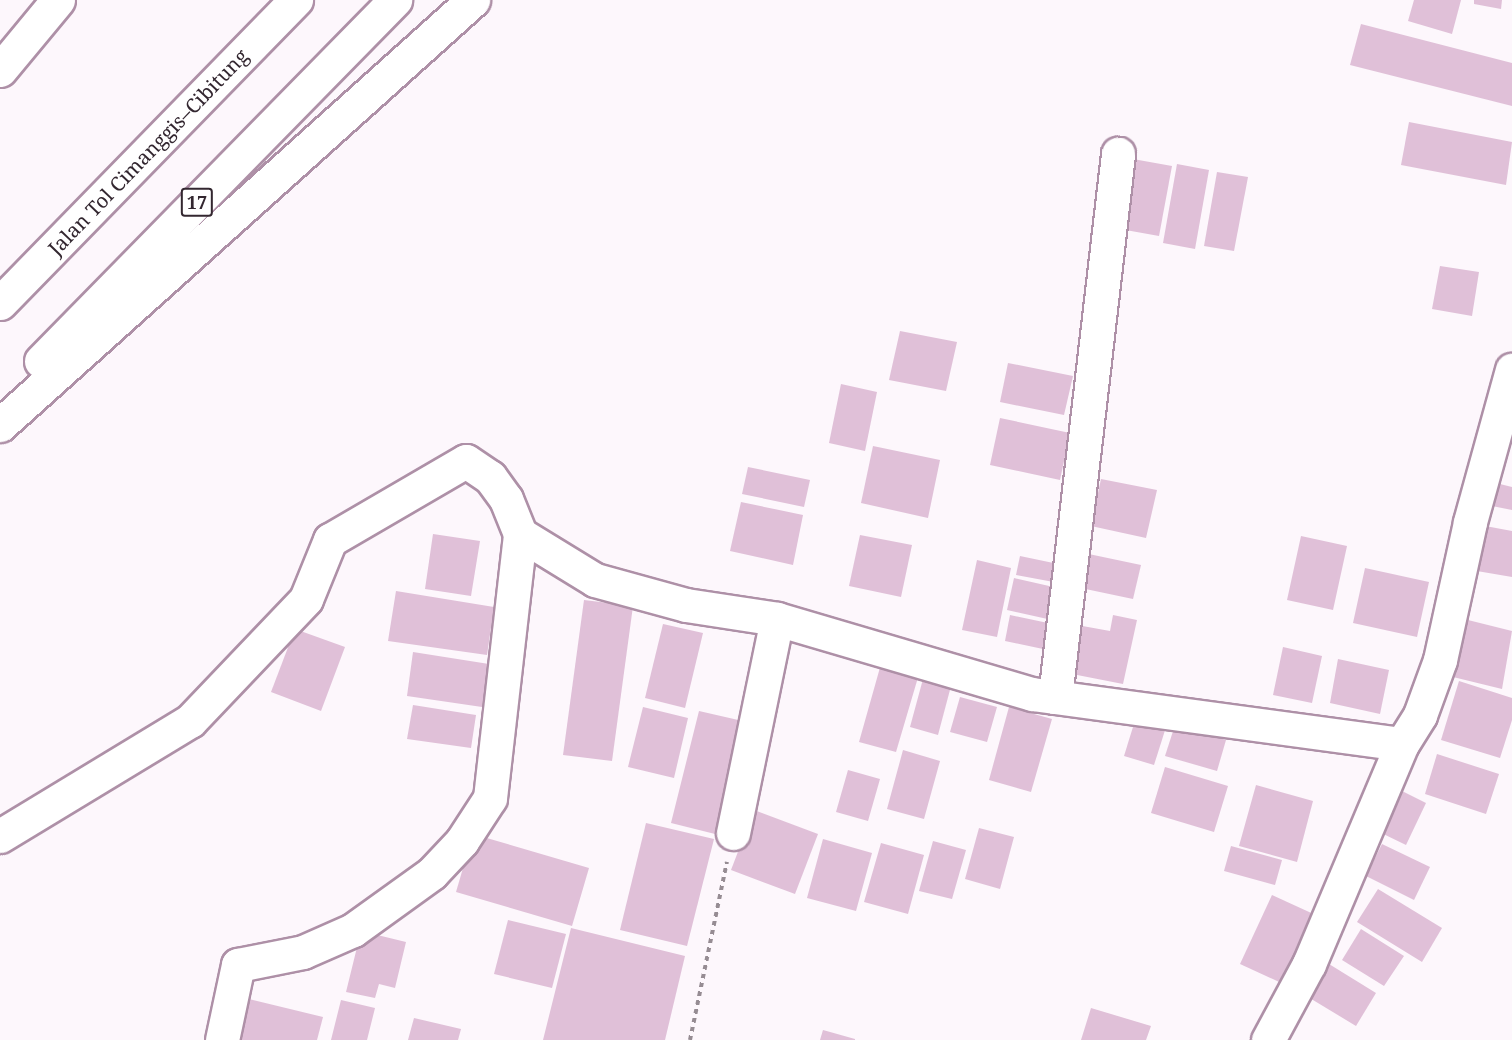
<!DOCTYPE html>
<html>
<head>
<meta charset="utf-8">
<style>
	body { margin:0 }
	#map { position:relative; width:1512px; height:1040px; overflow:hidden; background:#fdf7fc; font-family:"Noto Serif",serif }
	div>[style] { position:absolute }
	.building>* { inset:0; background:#e0c0d8 }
	.path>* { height:4px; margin-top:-2px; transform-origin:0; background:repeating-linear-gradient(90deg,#968c93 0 4.5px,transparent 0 9px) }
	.roads { filter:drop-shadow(2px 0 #ae90a7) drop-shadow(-2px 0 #ae90a7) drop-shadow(0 2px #ae90a7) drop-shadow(0 -2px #ae90a7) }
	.minor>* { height:33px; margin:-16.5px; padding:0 16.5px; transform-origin:16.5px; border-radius:16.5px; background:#fff }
	.highway>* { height:33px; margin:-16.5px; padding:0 16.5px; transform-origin:16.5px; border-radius:16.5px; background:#fff }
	span { translate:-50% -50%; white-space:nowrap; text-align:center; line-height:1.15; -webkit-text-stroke:5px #fff; paint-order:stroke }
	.shield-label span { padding:2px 4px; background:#fff; border:2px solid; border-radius:4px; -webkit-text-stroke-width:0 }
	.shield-label { font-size:18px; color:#332730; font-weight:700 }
	.street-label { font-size:20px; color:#332730 }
</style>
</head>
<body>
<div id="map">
	<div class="building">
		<div style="clip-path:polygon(1414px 0,1461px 0,1452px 34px,1408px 21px)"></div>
		<div style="clip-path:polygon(1474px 0,1502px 0,1501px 9px,1474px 4px)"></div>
		<div style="clip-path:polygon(1361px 24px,1512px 63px,1512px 106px,1350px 65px)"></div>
		<div style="clip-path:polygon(1409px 122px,1512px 142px,1506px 185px,1401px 165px)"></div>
		<div style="clip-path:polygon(1133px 159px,1172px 166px,1159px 236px,1120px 229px)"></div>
		<div style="clip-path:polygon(1177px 164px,1209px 170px,1195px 249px,1163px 243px)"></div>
		<div style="clip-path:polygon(1217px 172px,1248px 177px,1234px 251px,1204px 246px)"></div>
		<div style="clip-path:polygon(1440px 266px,1479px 272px,1472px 316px,1432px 309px)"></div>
		<div style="clip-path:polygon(900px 331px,957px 342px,946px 391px,889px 380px)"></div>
		<div style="clip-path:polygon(1008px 363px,1073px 376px,1064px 415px,1000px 402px)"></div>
		<div style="clip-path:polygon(841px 384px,877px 392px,865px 451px,829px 443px)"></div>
		<div style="clip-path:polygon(1000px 418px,1070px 433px,1060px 480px,990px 465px)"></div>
		<div style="clip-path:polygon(873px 446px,940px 460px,928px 518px,861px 503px)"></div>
		<div style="clip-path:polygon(748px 467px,810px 480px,804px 507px,742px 494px)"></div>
		<div style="clip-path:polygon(1101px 479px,1157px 490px,1146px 538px,1091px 526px)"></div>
		<div style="clip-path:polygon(1492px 482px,1512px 487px,1512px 510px,1487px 505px)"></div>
		<div style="clip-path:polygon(741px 502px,803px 515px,793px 565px,730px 551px)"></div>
		<div style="clip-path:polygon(1480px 525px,1512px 531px,1512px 577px,1471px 570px)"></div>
		<div style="clip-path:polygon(433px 534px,480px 541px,471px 596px,425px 589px)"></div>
		<div style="clip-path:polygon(860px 535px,912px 545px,901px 597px,849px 586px)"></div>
		<div style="clip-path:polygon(1301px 536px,1347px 546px,1333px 610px,1287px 600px)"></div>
		<div style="clip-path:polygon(1084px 553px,1141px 565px,1133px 599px,1076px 587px)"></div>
		<div style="clip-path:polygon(1020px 556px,1063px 565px,1059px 583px,1016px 575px)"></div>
		<div style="clip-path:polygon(977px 560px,1011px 568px,997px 637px,962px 630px)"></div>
		<div style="clip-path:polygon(1365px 568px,1429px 582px,1417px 637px,1353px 623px)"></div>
		<div style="clip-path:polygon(1014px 578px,1058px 588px,1052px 620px,1007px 610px)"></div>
		<div style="clip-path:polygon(396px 591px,494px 607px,487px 655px,388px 641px)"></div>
		<div style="clip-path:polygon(584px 600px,633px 606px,612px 761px,563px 755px)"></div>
		<div style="clip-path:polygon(1010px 615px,1048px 623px,1043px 649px,1005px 641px)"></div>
		<div style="clip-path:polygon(1113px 615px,1137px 620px,1123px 684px,1067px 673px,1077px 625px,1110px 631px)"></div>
		<div style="clip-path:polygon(1468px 620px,1512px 631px,1502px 689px,1453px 677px)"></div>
		<div style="clip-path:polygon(663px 624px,703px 633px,685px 708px,645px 698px)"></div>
		<div style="clip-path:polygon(295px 629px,345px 647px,321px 711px,271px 692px)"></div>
		<div style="clip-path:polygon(1283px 647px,1322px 656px,1312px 703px,1273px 695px)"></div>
		<div style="clip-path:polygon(413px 652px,489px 664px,482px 707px,407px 696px)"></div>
		<div style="clip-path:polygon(1338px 659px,1389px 670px,1380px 714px,1330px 703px)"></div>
		<div style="clip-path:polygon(881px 664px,919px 674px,896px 752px,859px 742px)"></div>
		<div style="clip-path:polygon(923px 679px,951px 686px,938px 735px,910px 727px)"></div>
		<div style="clip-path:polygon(1459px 681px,1512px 698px,1512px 720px,1500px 758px,1441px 740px)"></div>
		<div style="clip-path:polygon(960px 697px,997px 707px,987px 742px,950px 732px)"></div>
		<div style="clip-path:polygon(413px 705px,476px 715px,471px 748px,407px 739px)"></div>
		<div style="clip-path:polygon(643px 707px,688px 718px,674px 778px,628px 767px)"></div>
		<div style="clip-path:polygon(1009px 707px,1052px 719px,1031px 792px,989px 780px)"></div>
		<div style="clip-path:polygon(699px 711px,747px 722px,719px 835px,671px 823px)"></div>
		<div style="clip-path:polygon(1137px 714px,1167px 724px,1154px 765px,1124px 756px)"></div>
		<div style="clip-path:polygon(1175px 725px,1226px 740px,1217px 771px,1165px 756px)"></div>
		<div style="clip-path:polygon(903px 750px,940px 761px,924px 819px,887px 809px)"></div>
		<div style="clip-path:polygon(1437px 754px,1499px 774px,1486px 814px,1425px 794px)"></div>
		<div style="clip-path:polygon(1165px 767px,1228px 786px,1214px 832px,1151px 813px)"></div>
		<div style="clip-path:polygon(848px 770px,880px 779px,868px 821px,836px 812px)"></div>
		<div style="clip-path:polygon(1256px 785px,1313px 801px,1297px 862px,1239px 846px)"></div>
		<div style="clip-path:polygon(1392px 786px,1426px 803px,1406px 845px,1371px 828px)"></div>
		<div style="clip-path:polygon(754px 810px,818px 834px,795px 894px,731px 870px)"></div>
		<div style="clip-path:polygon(646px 823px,714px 839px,687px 946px,620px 930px)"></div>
		<div style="clip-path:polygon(979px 828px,1014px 837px,1000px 889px,965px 879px)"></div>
		<div style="clip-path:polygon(473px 834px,589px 868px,572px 926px,456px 892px)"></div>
		<div style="clip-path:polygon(823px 839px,872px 853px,856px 911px,807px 898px)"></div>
		<div style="clip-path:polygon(933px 841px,966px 850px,952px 899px,919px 891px)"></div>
		<div style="clip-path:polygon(881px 843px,924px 855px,908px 914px,864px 902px)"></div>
		<div style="clip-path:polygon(1382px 844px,1430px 867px,1414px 900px,1366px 876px)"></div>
		<div style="clip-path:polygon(1231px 846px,1282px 860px,1275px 885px,1224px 871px)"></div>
		<div style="clip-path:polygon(1378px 889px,1442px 928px,1422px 962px,1357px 922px)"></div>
		<div style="clip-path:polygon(1272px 895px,1320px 917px,1288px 986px,1240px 964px)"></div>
		<div style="clip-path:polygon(508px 920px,566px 934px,552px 988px,494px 974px)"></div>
		<div style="clip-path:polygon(571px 928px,685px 956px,665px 1040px,543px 1040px)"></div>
		<div style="clip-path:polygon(1361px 929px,1404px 956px,1384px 986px,1342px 960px)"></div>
		<div style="clip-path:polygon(361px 931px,406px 942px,395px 988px,379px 984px,375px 998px,346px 992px)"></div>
		<div style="clip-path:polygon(1329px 964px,1376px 993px,1356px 1026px,1308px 997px)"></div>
		<div style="clip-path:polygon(237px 996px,323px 1017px,317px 1040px,226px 1040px)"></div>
		<div style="clip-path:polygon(341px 1000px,375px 1008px,367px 1040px,331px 1040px)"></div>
		<div style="clip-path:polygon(1091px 1008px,1151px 1026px,1146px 1040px,1081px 1040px)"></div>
		<div style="clip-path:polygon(414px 1018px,461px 1029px,458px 1040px,408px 1040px)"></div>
		<div style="clip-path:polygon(823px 1030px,855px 1039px,855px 1040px,820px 1040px)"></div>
	</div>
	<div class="path">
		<div style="left:690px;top:1040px;width:182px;rotate:-78.3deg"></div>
	</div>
	<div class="roads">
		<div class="minor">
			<div style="left:0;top:70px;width:91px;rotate:-50.4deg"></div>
			<div style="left:1055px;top:697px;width:547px;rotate:-83.38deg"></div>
			<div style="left:733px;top:833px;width:218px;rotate:-78.4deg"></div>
			<div style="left:0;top:836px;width:222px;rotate:-31.2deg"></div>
			<div style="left:190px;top:721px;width:168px;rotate:-46.4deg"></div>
			<div style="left:306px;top:599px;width:64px;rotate:-67.9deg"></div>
			<div style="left:330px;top:540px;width:157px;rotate:-30.2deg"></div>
			<div style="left:466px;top:461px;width:29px;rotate:34deg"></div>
			<div style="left:490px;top:477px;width:27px;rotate:54deg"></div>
			<div style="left:506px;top:499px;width:38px;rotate:68deg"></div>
			<div style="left:520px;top:534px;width:88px;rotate:31.5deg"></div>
			<div style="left:595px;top:580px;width:94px;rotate:15.4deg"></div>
			<div style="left:686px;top:605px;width:92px;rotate:8.7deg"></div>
			<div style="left:777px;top:619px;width:266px;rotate:16.4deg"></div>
			<div style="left:1032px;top:694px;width:373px;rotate:7.7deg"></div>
			<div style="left:1402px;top:744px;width:34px;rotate:-58deg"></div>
			<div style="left:1420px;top:715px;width:59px;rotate:-70deg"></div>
			<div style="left:1440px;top:660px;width:141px;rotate:-77.7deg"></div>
			<div style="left:1470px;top:522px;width:158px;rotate:-74.6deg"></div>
			<div style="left:222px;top:1040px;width:77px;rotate:-78deg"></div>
			<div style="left:238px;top:965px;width:66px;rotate:-11.3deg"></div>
			<div style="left:303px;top:952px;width:55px;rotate:-23.7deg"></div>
			<div style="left:353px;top:930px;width:97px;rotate:-35.8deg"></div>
			<div style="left:432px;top:873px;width:44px;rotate:-46.8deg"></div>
			<div style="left:462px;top:841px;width:51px;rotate:-56.9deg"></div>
			<div style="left:490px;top:798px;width:266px;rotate:-83.5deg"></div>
			<div style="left:1268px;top:1040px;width:86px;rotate:-61.7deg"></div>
			<div style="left:1309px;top:964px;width:239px;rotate:-67.1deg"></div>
		</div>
		<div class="highway">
			<div style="left:0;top:303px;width:424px;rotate:-45.7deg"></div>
			<div style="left:41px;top:361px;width:506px;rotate:-45.56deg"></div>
			<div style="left:0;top:425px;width:636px;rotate:-41.94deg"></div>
		</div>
	</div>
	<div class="shield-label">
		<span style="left:197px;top:202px">17</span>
	</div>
	<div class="street-label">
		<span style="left:148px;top:152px;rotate:-46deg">Jalan Tol Cimanggis–Cibitung</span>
	</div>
</div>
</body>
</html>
